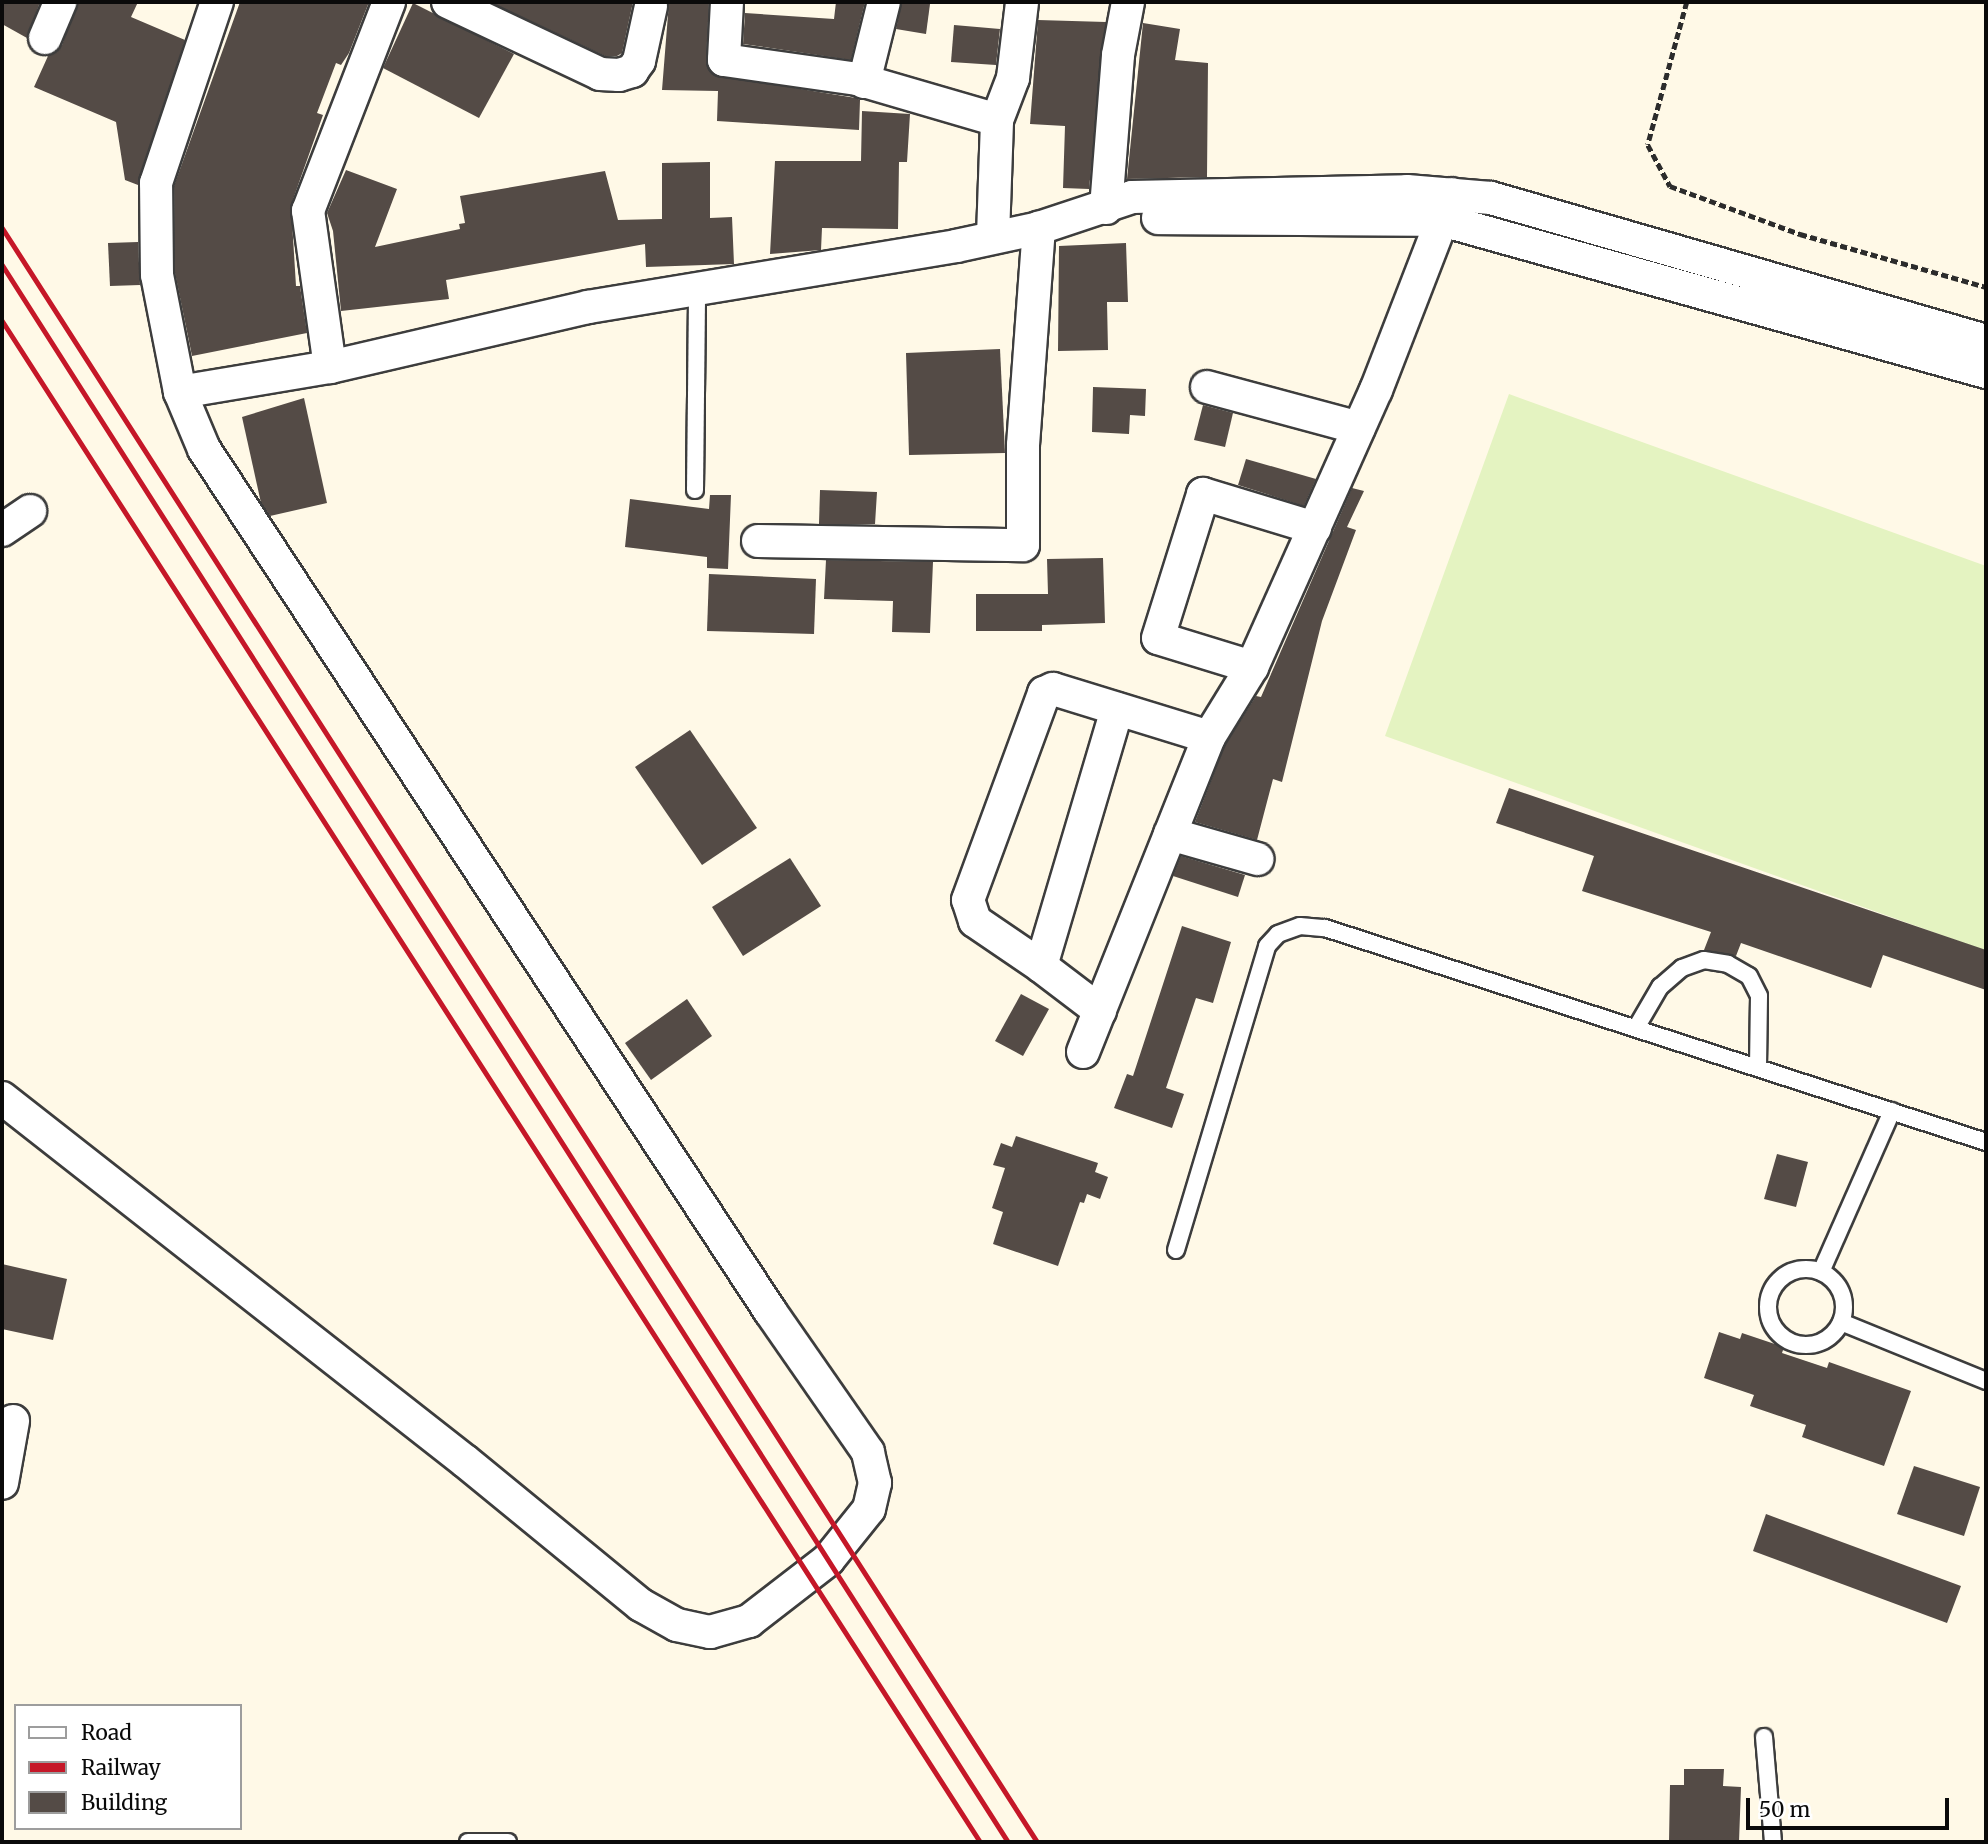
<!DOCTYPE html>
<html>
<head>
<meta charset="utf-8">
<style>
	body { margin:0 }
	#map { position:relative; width:1988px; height:1844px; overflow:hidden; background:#fff9e7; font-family:Merriweather,serif }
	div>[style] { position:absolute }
	.pitch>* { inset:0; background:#e4f3c1 }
	.building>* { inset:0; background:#544b46 }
	.path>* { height:4.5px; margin-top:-2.25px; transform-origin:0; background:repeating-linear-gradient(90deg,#2c2c2c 0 7px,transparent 0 10.5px) }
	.roads { filter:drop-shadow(2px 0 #3d3d3d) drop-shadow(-2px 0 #3d3d3d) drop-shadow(0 2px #3d3d3d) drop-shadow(0 -2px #3d3d3d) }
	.lane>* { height:16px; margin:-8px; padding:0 8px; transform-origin:8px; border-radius:8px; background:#fff }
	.lane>.ring { margin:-8px; padding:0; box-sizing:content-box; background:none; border:16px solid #fff; border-radius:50% }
	.street>* { height:32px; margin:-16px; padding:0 16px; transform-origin:16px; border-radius:16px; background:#fff }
	.rail>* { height:5px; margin:-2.5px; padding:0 2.5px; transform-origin:2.5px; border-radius:2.5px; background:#c51728 }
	span { translate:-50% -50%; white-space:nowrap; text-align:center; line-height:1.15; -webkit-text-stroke:7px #fff; paint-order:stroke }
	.frame { position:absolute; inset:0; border:4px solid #0a0a0a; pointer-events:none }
	.legend { position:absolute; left:14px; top:1704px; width:228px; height:126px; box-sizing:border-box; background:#fff; border:2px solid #9d9d9d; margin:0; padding:9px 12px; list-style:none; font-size:21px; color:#0a0a0a }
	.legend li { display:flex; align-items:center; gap:14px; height:35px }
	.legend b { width:35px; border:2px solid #9d9d9d }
	.scale { position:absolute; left:1746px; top:1798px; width:203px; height:32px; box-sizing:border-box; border:4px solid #0a0a0a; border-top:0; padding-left:9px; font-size:21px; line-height:24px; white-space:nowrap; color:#0a0a0a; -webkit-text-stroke:5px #fff; paint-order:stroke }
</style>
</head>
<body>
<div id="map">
	<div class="pitch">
		<div style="clip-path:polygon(1509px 394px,1986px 566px,1986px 951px,1385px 736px)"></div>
	</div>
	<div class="building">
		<div style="clip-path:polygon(2px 2px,40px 2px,27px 38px,2px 24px)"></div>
		<div style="clip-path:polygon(78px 2px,138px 2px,131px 17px,185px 40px,138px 185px,125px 180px,116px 122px,34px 87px,48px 56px,62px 45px)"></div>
		<div style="clip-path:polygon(240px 2px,369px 2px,349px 53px,341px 65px,336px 63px,317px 113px,323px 115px,291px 205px,296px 286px,300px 286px,307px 333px,192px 356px,175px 273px,174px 186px)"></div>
		<div style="clip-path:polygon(490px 2px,633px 2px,622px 53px,617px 56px,605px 56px)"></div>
		<div style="clip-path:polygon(669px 2px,709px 2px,706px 60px,714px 75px,856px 98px,860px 100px,859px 130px,717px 121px,718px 91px,662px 90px)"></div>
		<div style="clip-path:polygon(836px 2px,865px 2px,851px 60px,743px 44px,745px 13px,834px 19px)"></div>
		<div style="clip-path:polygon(902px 2px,930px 4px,926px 34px,896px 29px)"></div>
		<div style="clip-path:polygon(413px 3px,514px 54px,479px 118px,383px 68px)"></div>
		<div style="clip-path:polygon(1038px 20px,1106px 22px,1089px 189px,1063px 188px,1065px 126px,1030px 124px)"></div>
		<div style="clip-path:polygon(1143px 23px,1180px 29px,1175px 60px,1208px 63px,1207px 177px,1127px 179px)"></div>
		<div style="clip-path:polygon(954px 25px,1000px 29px,996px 65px,951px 62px)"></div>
		<div style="clip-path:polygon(862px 111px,910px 114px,907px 162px,899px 162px,898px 229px,822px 228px,821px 250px,770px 254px,775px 161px,861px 161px)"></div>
		<div style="clip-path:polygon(710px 162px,710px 218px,732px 217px,734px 264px,646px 267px,645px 244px,446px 280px,449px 299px,341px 311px,333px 231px,327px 213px,346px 170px,397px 189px,375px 247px,460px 229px,459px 224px,465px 223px,460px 196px,605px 171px,618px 220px,662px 219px,662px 163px)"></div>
		<div style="clip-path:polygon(138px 242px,140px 285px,110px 286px,108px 243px)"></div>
		<div style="clip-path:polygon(1126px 243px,1128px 302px,1107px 302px,1108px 350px,1058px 351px,1059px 246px)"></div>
		<div style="clip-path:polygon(1000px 349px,1005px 453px,909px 455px,906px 353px)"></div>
		<div style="clip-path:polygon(1093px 387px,1146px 389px,1145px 416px,1130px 415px,1129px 434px,1092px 432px)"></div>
		<div style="clip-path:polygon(304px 398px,327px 503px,270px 516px,261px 503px,242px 417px)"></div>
		<div style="clip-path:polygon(1203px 405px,1233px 413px,1225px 447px,1194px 440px)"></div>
		<div style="clip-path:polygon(1246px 459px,1316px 479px,1304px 506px,1238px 485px)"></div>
		<div style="clip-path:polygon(1352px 488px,1364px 491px,1347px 527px,1356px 530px,1322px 621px,1282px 782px,1273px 779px,1257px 840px,1195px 822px,1225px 745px,1256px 696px,1261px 697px)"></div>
		<div style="clip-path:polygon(820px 490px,877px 492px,875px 524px,819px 524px)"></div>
		<div style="clip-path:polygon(710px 495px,731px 495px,728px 569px,707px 568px,707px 557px,625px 547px,630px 499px,709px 509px)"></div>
		<div style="clip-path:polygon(1103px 558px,1105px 623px,1042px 625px,1042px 631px,976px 631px,976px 594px,1048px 594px,1047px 559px)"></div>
		<div style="clip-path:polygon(826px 560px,933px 562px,930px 633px,892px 632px,893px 601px,824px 599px)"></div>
		<div style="clip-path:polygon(709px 574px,816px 579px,814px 634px,707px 631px)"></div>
		<div style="clip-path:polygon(690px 730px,757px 828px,702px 865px,635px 767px)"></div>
		<div style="clip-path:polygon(1509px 788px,1986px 950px,1986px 990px,1883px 955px,1871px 988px,1741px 943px,1736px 956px,1704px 950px,1711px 932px,1582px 891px,1594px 856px,1496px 823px)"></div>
		<div style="clip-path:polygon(1181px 856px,1245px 875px,1238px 897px,1173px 876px)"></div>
		<div style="clip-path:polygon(790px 858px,821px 906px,743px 956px,712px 907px)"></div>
		<div style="clip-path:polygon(1182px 926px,1231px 942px,1213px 1003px,1196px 998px,1166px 1088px,1184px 1094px,1172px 1128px,1114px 1108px,1127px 1074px,1133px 1076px)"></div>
		<div style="clip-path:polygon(1021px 994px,1049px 1009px,1023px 1056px,995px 1041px)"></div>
		<div style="clip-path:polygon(687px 999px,712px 1036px,651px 1080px,625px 1043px)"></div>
		<div style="clip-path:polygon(1016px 1136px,1098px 1163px,1095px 1172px,1108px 1177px,1100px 1199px,1087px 1194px,1084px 1203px,1080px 1202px,1058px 1266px,993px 1244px,1003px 1212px,992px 1208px,1005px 1168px,993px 1165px,1001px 1143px,1012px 1147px)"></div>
		<div style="clip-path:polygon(1777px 1154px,1808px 1162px,1796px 1207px,1764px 1199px)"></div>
		<div style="clip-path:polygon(2px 1264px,67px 1279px,53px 1340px,2px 1329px)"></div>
		<div style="clip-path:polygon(1719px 1332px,1740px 1339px,1742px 1333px,1784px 1347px,1782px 1353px,1827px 1368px,1829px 1362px,1911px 1391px,1884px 1466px,1802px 1437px,1806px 1425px,1750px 1406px,1754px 1395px,1704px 1378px)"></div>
		<div style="clip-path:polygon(1914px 1466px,1980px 1487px,1964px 1536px,1897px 1514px)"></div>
		<div style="clip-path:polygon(1766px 1514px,1961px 1586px,1947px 1623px,1753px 1551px)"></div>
		<div style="clip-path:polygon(1684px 1769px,1724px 1769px,1723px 1786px,1741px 1787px,1739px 1842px,1669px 1842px,1670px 1785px,1684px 1785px)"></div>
	</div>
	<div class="path">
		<div style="left:1687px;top:2px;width:148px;rotate:105.3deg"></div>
		<div style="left:1648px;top:145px;width:47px;rotate:61.8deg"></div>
		<div style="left:1670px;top:186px;width:139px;rotate:20.3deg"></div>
		<div style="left:1800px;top:234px;width:193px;rotate:15.9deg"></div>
	</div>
	<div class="roads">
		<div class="lane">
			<div style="left:695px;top:490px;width:201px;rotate:-89.4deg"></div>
			<div style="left:1636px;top:1028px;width:48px;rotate:-59.7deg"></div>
			<div style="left:1660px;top:987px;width:29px;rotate:-41deg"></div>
			<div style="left:1682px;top:968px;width:23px;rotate:-20deg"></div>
			<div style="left:1704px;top:960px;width:24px;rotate:9deg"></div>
			<div style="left:1728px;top:964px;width:24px;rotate:30deg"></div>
			<div style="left:1749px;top:976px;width:22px;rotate:63deg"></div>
			<div style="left:1759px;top:996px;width:72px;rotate:90.8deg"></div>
			<div style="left:1176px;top:1250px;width:317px;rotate:-73.3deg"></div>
			<div style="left:1267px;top:946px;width:16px;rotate:-47deg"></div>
			<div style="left:1278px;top:934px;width:23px;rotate:-20deg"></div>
			<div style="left:1300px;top:926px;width:25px;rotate:5deg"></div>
			<div style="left:1325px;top:928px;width:695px;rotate:17.94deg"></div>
			<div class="ring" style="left:1768px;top:1269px;width:60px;height:60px"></div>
			<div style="left:1821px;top:1272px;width:176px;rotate:-66.2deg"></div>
			<div style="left:1841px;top:1322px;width:157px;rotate:22.1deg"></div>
			<div style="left:1764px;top:1737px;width:105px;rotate:85.1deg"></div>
			<div style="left:468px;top:1842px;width:40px"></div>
		</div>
		<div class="street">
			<div style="left:448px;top:2px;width:168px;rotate:25.3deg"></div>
			<div style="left:600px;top:74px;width:19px;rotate:3deg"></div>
			<div style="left:619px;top:75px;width:14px;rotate:-17deg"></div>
			<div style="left:632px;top:71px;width:12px;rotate:-55deg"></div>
			<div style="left:639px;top:61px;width:56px;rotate:-77.7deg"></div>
			<div style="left:727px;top:2px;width:58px;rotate:93deg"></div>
			<div style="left:724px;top:60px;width:134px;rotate:8.1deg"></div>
			<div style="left:857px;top:79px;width:146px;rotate:16.3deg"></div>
			<div style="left:45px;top:38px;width:39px;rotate:-67deg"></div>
			<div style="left:864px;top:82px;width:82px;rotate:-76deg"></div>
			<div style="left:1106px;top:208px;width:153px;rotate:-85.5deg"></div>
			<div style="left:1118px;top:55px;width:54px;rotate:-79.3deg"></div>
			<div style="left:1158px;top:218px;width:284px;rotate:0.4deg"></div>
			<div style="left:1442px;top:220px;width:565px;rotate:15.61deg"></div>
			<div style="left:993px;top:236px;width:116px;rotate:-88deg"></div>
			<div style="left:997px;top:120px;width:45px;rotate:-69.1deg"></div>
			<div style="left:1013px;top:78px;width:77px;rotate:-83.2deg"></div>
			<div style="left:330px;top:367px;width:158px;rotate:-98deg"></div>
			<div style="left:308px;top:211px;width:224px;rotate:-68.8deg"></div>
			<div style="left:1207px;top:387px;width:157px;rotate:15.1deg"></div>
			<div style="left:180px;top:392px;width:152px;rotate:-9.5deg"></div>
			<div style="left:330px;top:367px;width:265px;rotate:-13.1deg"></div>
			<div style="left:588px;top:307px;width:373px;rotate:-9.4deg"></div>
			<div style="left:956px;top:246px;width:85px;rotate:-12.2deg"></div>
			<div style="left:1039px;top:228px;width:98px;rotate:-18.4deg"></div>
			<div style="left:1132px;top:197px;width:275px;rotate:-1.2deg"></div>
			<div style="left:1407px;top:191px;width:84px;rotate:4.8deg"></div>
			<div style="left:1491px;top:198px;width:515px;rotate:16.11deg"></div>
			<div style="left:2px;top:530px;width:34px;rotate:-34deg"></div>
			<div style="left:758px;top:541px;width:265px;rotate:0.9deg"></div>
			<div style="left:1023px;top:545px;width:100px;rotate:-90deg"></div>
			<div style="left:1023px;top:445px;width:218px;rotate:-85.8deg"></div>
			<div style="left:1252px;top:667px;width:98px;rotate:-162.9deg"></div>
			<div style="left:1158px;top:638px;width:151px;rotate:-72.6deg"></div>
			<div style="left:1203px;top:494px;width:117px;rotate:16.9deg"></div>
			<div style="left:1170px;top:834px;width:91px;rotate:16deg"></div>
			<div style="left:1041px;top:966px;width:80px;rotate:-145.7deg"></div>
			<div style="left:975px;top:921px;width:22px;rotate:-108deg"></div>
			<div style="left:968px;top:900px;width:221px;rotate:-69.8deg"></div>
			<div style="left:1044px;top:693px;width:10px;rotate:-24deg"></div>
			<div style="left:1053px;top:689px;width:163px;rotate:17.1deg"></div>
			<div style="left:1100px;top:1011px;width:74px;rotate:-142.7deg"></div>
			<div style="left:1041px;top:966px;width:268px;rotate:-73.5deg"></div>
			<div style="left:1083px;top:1052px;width:339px;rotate:-68.2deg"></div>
			<div style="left:1209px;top:737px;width:82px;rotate:-58.4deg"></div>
			<div style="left:1252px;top:667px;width:303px;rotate:-65.9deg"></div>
			<div style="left:1376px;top:390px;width:210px;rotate:-68.8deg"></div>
			<div style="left:2px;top:1098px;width:588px;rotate:38.1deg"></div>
			<div style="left:465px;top:1461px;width:227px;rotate:39.3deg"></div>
			<div style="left:641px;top:1605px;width:41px;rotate:29.1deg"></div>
			<div style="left:677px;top:1625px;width:34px;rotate:12deg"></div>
			<div style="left:710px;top:1632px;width:41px;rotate:-15.8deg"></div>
			<div style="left:749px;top:1621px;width:100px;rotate:-37.7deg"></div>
			<div style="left:828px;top:1560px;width:65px;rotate:-51.2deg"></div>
			<div style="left:869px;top:1509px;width:27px;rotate:-77deg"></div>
			<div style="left:875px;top:1483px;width:32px;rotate:-103deg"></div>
			<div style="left:868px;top:1452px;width:172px;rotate:-124.8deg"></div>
			<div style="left:770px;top:1311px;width:1031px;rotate:-123.29deg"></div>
			<div style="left:204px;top:449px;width:62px;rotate:-112.8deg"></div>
			<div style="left:180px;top:392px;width:119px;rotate:-101.1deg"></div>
			<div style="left:157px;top:275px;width:92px;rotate:-90.6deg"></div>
			<div style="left:156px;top:183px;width:191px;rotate:-71.4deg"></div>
			<div style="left:2px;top:1483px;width:63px;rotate:-79.9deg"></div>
		</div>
	</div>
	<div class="rail">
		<div style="left:2px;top:228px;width:1917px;rotate:57.33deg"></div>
		<div style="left:2px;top:265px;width:1871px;rotate:57.47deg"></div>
		<div style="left:2px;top:321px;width:1808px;rotate:57.26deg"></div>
	</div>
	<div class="frame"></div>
	<ul class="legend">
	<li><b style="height:9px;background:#fff"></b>Road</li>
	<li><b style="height:9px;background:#c51728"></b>Railway</li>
	<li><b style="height:19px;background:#544b46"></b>Building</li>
	</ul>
	<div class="scale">50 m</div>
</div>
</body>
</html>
